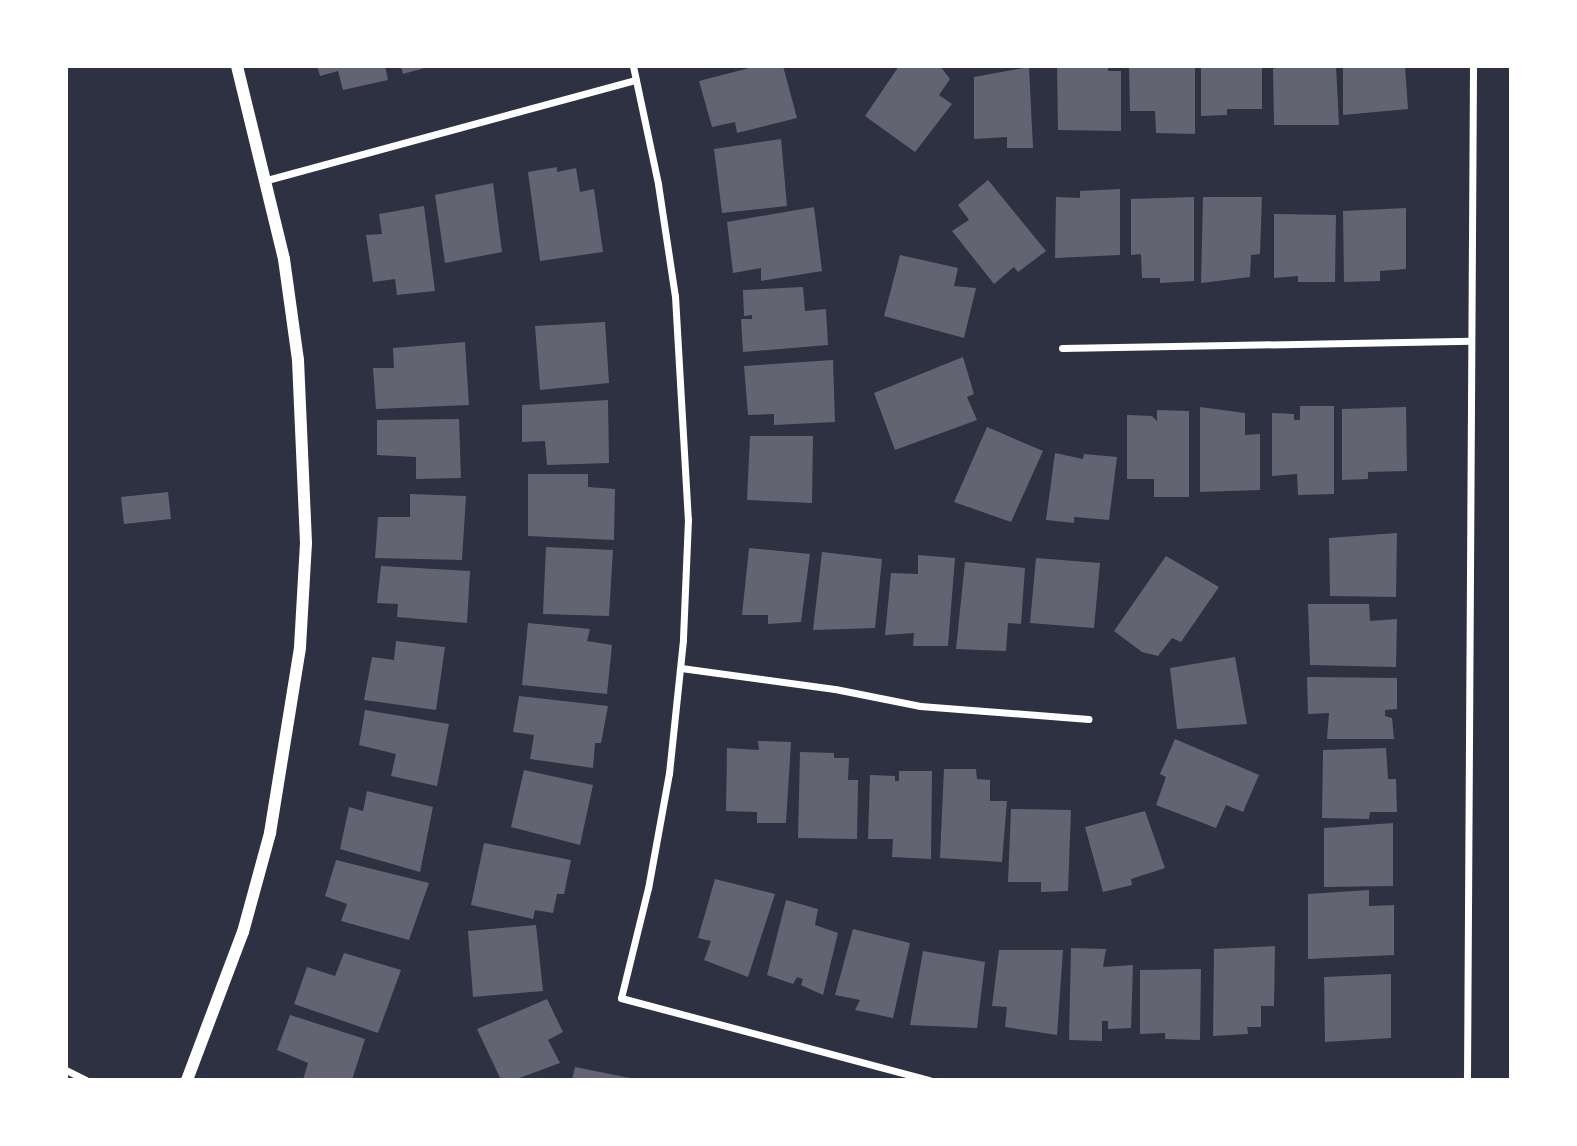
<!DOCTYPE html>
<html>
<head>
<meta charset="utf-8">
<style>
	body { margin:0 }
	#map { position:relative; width:1577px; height:1146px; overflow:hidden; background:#2d3142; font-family:Roboto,sans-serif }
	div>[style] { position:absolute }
	.building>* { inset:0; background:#626471 }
	.minor>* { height:7px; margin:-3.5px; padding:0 3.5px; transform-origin:3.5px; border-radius:3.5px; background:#fff }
	.tertiary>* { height:12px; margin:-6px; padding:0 6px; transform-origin:6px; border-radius:6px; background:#fff }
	span { translate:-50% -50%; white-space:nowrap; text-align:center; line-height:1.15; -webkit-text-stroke:6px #fff; paint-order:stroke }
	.frame { position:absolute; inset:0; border:68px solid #fff; pointer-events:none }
</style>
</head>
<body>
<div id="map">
	<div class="building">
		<div style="clip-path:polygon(317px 66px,385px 66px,388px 80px,343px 90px,338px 71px,320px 76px)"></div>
		<div style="clip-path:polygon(401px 66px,427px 66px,428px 67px,403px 74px)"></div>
		<div style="clip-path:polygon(757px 66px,783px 66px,797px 118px,737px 133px,735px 122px,712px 127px,699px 81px)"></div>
		<div style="clip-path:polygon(899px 66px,940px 66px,950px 79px,939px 95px,952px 104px,915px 152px,865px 116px)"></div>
		<div style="clip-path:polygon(1057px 66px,1108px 66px,1108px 71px,1121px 71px,1121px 131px,1058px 130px)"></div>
		<div style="clip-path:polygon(1129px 66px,1195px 66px,1195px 134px,1156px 133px,1155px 111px,1130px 111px)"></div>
		<div style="clip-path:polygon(1201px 66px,1262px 66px,1262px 109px,1227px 109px,1227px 115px,1201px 116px)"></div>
		<div style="clip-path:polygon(1283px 66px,1336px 66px,1339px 125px,1274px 125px,1273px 69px)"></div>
		<div style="clip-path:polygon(1343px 66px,1405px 66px,1408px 109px,1343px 115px)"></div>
		<div style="clip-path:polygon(1029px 67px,1033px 148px,1007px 148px,1007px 137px,974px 139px,974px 77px)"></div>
		<div style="clip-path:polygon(781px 139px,787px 206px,722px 213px,714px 149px)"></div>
		<div style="clip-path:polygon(557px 167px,557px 172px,576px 168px,580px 192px,594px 189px,603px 252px,540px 261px,528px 172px)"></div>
		<div style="clip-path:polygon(988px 180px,1046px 251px,1018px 272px,1014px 267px,994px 284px,952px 231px,969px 220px,958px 205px)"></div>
		<div style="clip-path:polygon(493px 183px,502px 252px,445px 263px,435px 195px)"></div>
		<div style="clip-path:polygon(1120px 189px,1120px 255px,1055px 258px,1056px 197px,1080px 198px,1080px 191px)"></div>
		<div style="clip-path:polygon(1194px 197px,1194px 281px,1160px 283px,1160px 278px,1142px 278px,1141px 254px,1131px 255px,1131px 199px)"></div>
		<div style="clip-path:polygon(1203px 197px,1262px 197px,1260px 254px,1251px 255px,1250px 277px,1201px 283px)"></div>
		<div style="clip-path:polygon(424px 206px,435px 291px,397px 295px,395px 279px,373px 282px,366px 235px,382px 234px,379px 214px)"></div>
		<div style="clip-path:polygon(814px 207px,822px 271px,761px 281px,761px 268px,733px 273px,727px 222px)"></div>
		<div style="clip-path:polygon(1406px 208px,1406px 269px,1380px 271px,1380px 281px,1344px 282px,1343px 211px)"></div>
		<div style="clip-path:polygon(1274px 214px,1336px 215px,1335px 282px,1298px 282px,1298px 276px,1274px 278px)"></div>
		<div style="clip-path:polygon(900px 255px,958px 268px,954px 286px,976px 288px,964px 338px,884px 316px)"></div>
		<div style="clip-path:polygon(803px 287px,805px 311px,826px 309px,828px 345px,743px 352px,741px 319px,752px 319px,752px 315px,744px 316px,743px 290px)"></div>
		<div style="clip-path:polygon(605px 322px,609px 383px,540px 390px,535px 326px)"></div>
		<div style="clip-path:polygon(465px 342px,469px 405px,376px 409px,373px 368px,394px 368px,393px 348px)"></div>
		<div style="clip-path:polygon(963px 357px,974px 394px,967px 397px,977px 420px,895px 450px,874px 393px)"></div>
		<div style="clip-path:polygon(833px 360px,835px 422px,774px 425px,774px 414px,748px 415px,744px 366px)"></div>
		<div style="clip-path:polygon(608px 400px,609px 463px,547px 465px,545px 441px,522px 442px,522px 405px)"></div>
		<div style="clip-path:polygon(1300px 406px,1334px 406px,1334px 494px,1298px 495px,1297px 474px,1272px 476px,1272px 413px,1294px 414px,1294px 420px,1300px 420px)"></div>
		<div style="clip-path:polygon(1200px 407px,1245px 413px,1245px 435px,1260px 434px,1260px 490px,1200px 492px)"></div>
		<div style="clip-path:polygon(1406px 407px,1407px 471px,1368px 472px,1368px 479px,1342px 480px,1342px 409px)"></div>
		<div style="clip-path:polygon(1157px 410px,1189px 411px,1189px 497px,1154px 497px,1154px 479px,1127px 479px,1127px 415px,1152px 416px,1157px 421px)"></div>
		<div style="clip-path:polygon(459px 419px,461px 478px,416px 479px,416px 457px,377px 455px,377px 420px)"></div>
		<div style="clip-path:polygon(987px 427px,1043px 451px,1011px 522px,954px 502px)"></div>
		<div style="clip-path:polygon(750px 436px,813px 436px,812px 503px,747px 500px)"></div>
		<div style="clip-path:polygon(1055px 453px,1083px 459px,1084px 454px,1117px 457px,1109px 520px,1074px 517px,1074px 523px,1046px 520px)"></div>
		<div style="clip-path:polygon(528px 474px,588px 474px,588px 487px,615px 489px,614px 540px,528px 536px)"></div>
		<div style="clip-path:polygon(168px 492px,171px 519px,124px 524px,121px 497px)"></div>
		<div style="clip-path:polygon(410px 494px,466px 496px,462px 560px,375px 558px,378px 517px,410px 517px)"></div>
		<div style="clip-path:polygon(1397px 533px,1396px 597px,1330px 596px,1329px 538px)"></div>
		<div style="clip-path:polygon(546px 547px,613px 550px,609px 616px,543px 614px)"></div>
		<div style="clip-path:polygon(749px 548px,810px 554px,801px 622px,768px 624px,768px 615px,742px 615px)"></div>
		<div style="clip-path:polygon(822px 552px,882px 559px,875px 628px,813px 630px)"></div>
		<div style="clip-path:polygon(918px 555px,955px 558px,948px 646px,913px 646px,914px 633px,885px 635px,891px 573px,918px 574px)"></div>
		<div style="clip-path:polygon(1166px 556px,1219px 587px,1181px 642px,1172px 638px,1158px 656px,1142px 652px,1114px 631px)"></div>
		<div style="clip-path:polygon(1036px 558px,1100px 563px,1094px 628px,1030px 623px)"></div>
		<div style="clip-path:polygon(965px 562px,1025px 568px,1021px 624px,1008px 623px,1006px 651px,956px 649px)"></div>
		<div style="clip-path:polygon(381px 566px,470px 571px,467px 623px,397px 617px,398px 604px,377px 603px)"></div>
		<div style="clip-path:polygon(1308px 604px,1369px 604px,1370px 621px,1397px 619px,1396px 667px,1310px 665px)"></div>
		<div style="clip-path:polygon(528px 623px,590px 629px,587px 641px,612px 645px,607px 694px,522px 685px)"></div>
		<div style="clip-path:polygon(396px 641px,445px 647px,436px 710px,364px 700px,372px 657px,394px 660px)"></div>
		<div style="clip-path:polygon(1235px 657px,1247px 724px,1177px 729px,1170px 668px)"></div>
		<div style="clip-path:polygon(1307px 677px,1397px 678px,1397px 709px,1385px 710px,1385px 716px,1392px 718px,1394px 739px,1327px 739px,1329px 713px,1308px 714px)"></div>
		<div style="clip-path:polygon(519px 696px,608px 706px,601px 743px,595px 743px,593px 768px,530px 759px,534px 735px,513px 732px)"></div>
		<div style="clip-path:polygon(365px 710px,449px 724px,437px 786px,391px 776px,396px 754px,359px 745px)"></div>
		<div style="clip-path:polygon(1175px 739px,1259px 775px,1243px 812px,1226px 805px,1216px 828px,1156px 805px,1166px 777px,1160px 774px)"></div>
		<div style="clip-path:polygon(758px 741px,791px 742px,786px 823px,757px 823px,757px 812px,726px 811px,727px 748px,759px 750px)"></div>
		<div style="clip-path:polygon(1386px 748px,1388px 779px,1396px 779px,1397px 812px,1370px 812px,1369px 819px,1322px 818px,1323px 750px)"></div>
		<div style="clip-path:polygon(800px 752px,834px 753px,834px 758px,849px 758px,848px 780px,858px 780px,857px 839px,798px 838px)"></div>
		<div style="clip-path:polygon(944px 769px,976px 769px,977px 779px,990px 780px,990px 801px,1007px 801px,1002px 862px,940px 858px)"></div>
		<div style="clip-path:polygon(524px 770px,593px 785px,580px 845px,511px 827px)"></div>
		<div style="clip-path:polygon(899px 771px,932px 771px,931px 859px,892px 857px,893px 839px,868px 839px,870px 775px,895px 776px,895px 781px,899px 781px)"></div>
		<div style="clip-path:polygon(367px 791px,433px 807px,420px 872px,340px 849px,349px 807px,363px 811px)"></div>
		<div style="clip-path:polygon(1011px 809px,1071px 810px,1068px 891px,1041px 892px,1041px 882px,1008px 882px)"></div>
		<div style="clip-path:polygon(1145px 811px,1165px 868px,1131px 879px,1132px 885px,1103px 892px,1085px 827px)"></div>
		<div style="clip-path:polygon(1393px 823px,1393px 886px,1324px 887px,1324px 828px)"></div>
		<div style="clip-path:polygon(484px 843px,571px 860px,564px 894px,557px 894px,553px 913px,535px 910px,533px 919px,471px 905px)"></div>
		<div style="clip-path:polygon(336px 860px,429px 883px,409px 940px,341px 921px,347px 904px,325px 896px)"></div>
		<div style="clip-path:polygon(715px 879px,775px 894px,748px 977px,704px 960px,711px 941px,698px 938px)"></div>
		<div style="clip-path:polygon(1369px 890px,1369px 906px,1394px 905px,1394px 955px,1308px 959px,1308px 894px)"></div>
		<div style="clip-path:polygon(786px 900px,818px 909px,815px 925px,838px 933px,823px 995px,801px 985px,803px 979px,797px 977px,793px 984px,767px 975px)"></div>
		<div style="clip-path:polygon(536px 925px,543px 991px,473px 997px,468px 931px)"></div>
		<div style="clip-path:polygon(853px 929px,910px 943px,893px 1018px,855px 1010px,860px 1000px,835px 995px)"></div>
		<div style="clip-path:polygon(1275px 946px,1274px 1006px,1261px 1006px,1261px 1027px,1247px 1027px,1248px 1034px,1213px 1036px,1214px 949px)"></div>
		<div style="clip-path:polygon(1071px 948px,1106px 949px,1103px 967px,1133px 965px,1131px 1028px,1108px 1029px,1108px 1021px,1102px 1021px,1102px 1041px,1069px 1040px)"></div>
		<div style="clip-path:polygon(999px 950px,1063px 950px,1057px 1035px,1005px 1027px,1007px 1007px,992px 1006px)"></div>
		<div style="clip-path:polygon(923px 951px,985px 962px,977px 1028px,910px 1025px)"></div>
		<div style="clip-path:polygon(344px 953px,401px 970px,378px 1033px,294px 1004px,307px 967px,335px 976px)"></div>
		<div style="clip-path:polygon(1201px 969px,1200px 1040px,1165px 1039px,1165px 1033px,1140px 1034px,1140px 970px)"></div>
		<div style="clip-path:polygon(1391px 974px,1391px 1038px,1325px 1042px,1324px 977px)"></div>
		<div style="clip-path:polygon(547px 999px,563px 1032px,548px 1040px,560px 1063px,514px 1080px,501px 1080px,477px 1029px)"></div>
		<div style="clip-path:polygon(290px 1015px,365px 1039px,352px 1080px,303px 1080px,308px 1063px,277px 1050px)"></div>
		<div style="clip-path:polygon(575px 1067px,630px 1078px,630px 1080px,572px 1080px)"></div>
	</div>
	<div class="minor">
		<div style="left:633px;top:66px;width:121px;rotate:78deg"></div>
		<div style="left:658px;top:184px;width:113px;rotate:81.4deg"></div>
		<div style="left:675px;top:296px;width:223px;rotate:86.7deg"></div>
		<div style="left:688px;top:519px;width:121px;rotate:92.4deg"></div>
		<div style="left:683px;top:640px;width:134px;rotate:96deg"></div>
		<div style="left:669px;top:773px;width:117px;rotate:100.3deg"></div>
		<div style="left:648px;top:888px;width:113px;rotate:103.8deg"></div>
		<div style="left:621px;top:998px;width:319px;rotate:14.9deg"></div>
		<div style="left:267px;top:180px;width:382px;rotate:-15.2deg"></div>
		<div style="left:1062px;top:348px;width:409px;rotate:-1deg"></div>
		<div style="left:681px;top:668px;width:155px;rotate:7.8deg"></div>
		<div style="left:835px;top:689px;width:87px;rotate:11.3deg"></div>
		<div style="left:920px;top:706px;width:169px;rotate:4.4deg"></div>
		<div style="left:66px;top:1070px;width:22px;rotate:27deg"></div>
		<div style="left:1467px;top:1080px;width:1014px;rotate:-89.66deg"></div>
	</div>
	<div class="tertiary">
		<div style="left:187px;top:1080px;width:158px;rotate:-69.3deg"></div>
		<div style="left:243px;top:932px;width:103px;rotate:-74.7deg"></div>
		<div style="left:270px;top:833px;width:188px;rotate:-80.8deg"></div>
		<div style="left:300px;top:647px;width:104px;rotate:-86.7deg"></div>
		<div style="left:306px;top:543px;width:183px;rotate:-92.5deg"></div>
		<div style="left:298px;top:360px;width:102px;rotate:-97.9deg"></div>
		<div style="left:284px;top:259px;width:199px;rotate:-103.7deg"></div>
	</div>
	<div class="frame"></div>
</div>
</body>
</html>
